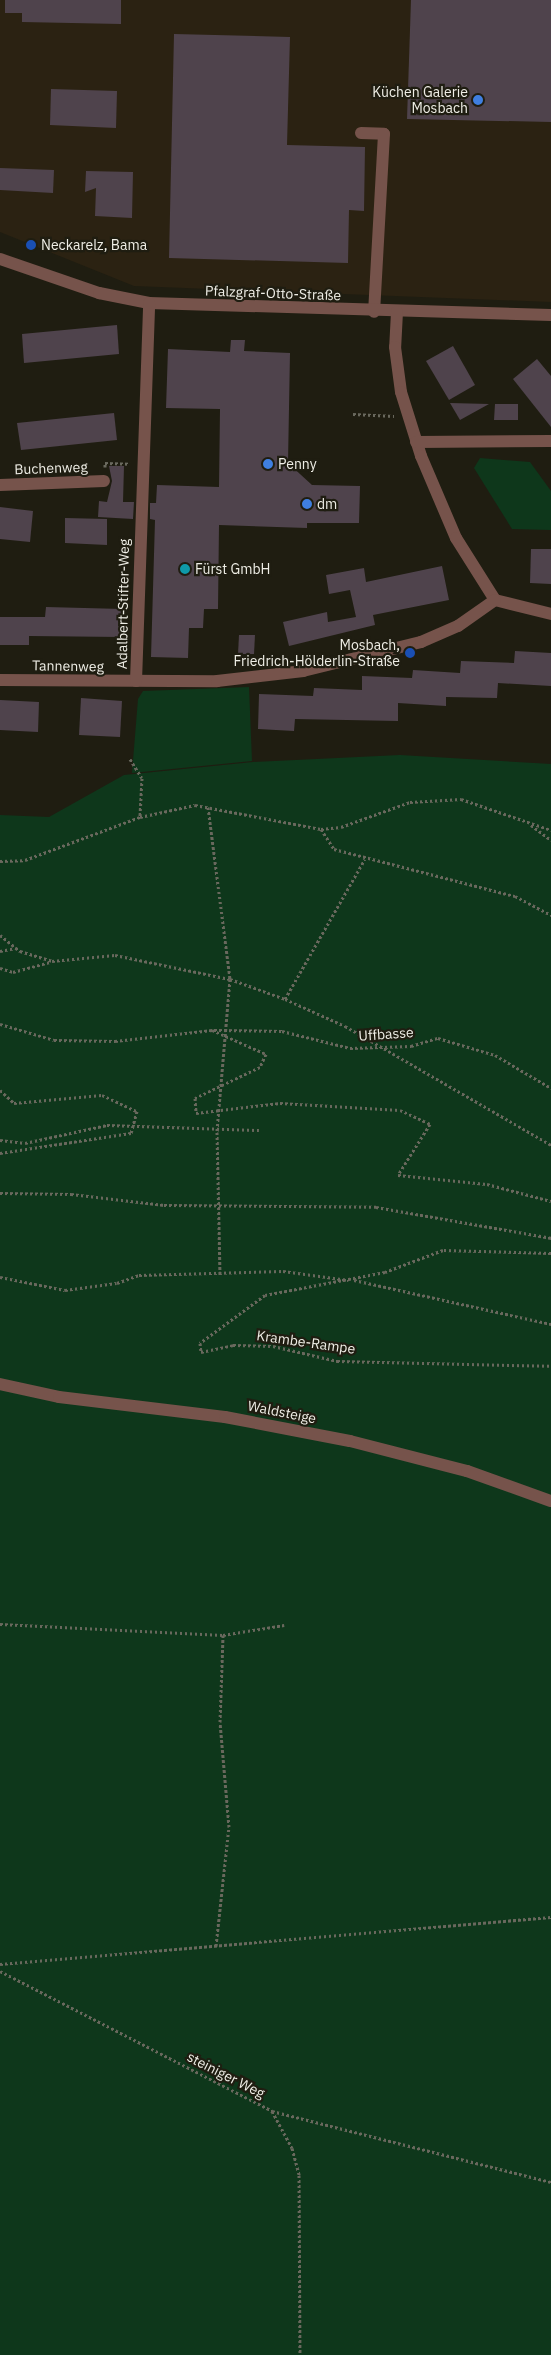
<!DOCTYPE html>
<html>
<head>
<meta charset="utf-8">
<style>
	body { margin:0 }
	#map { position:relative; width:551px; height:2355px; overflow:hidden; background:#1f1d11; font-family:"IBM Plex Sans",sans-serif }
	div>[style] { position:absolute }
	.commercial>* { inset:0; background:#2b2212 }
	.green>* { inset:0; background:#0e371b }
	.building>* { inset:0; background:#4f434c }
	.path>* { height:3px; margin-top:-1.5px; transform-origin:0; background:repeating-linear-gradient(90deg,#69685d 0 2.5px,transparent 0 5px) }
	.minor>* { height:12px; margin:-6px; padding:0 6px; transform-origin:6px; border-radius:6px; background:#76534b }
	.dots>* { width:14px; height:14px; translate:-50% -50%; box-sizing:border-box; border:2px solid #1f1d11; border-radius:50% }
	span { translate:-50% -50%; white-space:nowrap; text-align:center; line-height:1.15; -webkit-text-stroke:4.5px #1f1d11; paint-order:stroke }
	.poi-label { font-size:14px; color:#efeee6 }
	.right { translate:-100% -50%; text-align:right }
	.left { translate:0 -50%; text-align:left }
	.street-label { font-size:14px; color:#efeee6 }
</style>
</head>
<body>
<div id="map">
	<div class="commercial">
		<div style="clip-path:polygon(0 0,551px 0,551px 302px,134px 286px,0 232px)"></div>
	</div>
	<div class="green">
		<div style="clip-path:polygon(480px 458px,530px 462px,551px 491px,551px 530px,512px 529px,474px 468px)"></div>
		<div style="clip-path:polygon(249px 687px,252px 761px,132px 773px,138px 699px,143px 691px)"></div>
		<div style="clip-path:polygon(400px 755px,551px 764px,551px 2355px,0 2355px,0 815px,49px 817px,124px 775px,253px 762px)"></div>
	</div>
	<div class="building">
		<div style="clip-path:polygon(5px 0,121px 0,121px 24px,22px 22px,22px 13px,5px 13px)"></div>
		<div style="clip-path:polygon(411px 0,551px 0,551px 122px,407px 119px)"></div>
		<div style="clip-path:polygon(174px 34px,290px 37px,287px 145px,365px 147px,364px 211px,349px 210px,348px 263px,169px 258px)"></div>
		<div style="clip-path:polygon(51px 89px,117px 91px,116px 128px,50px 125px)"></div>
		<div style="clip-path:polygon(0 168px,54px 170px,53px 193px,0 190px)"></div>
		<div style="clip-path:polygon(86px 171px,133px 172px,132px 218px,95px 216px,96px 188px,85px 192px)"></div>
		<div style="clip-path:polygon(117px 325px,119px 354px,24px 363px,22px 334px)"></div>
		<div style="clip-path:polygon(231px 340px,245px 340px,244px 351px,290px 353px,288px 463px,312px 485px,360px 486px,359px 523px,307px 523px,307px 528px,219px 525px,218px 609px,204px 609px,203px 628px,189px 628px,188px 658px,151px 657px,155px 520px,150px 519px,150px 503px,156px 503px,157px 485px,219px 487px,220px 409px,166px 408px,168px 349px,230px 352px)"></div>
		<div style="clip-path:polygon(453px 346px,475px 385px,449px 400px,426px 361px)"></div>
		<div style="clip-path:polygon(537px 359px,551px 376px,551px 427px,513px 379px)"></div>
		<div style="clip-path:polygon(450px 403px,489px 404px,460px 420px)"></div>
		<div style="clip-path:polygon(495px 404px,518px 404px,518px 420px,494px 420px)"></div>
		<div style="clip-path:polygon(114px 413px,117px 440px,21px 450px,17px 423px)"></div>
		<div style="clip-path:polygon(109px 466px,124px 466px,123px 502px,134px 502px,133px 519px,98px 517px,99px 501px,107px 502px,112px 481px)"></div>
		<div style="clip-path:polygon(0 507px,33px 511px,30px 542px,0 539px)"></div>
		<div style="clip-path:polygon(65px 518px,107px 519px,107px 545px,65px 543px)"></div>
		<div style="clip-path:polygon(531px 549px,551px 549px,551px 584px,530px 583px)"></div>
		<div style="clip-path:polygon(442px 566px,449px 600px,373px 615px,375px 625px,289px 646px,283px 622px,327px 612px,328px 622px,356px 617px,350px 590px,329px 594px,326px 575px,364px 568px,366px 582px)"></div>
		<div style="clip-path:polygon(46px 607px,123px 609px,121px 637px,29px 636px,29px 645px,0 645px,0 617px,45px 617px)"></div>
		<div style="clip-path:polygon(239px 635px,255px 635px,254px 654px,238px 654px)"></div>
		<div style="clip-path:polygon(515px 651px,551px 653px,551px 686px,498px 683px,497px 698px,446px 697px,446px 706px,398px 703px,398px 721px,295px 719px,294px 731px,258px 729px,259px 694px,313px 696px,314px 688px,362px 690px,362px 676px,412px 678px,413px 670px,460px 673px,461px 661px,514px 663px)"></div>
		<div style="clip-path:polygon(81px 698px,122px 701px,120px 737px,79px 735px)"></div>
		<div style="clip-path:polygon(0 700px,39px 702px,38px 732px,0 730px)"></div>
	</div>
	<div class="path">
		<div style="left:353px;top:414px;width:41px;rotate:2.8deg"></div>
		<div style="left:105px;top:467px;width:4px;rotate:-90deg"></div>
		<div style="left:105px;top:463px;width:25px;rotate:2deg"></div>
		<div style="left:130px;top:759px;width:22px;rotate:58deg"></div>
		<div style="left:142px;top:778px;width:39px;rotate:93deg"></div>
		<div style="left:208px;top:807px;width:173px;rotate:82.7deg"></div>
		<div style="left:230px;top:979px;width:154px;rotate:94.9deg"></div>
		<div style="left:217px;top:1132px;width:143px;rotate:88.8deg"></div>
		<div style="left:531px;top:825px;width:25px;rotate:37deg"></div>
		<div style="left:321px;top:829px;width:24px;rotate:57deg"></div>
		<div style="left:334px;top:849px;width:187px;rotate:14.6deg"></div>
		<div style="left:515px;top:896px;width:41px;rotate:27.8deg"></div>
		<div style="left:0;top:861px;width:25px;rotate:-2deg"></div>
		<div style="left:25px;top:860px;width:123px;rotate:-20.5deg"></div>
		<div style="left:140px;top:817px;width:56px;rotate:-12.3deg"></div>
		<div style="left:195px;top:805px;width:128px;rotate:10.8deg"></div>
		<div style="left:321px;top:829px;width:20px;rotate:-6deg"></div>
		<div style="left:341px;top:827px;width:73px;rotate:-19.9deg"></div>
		<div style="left:410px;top:802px;width:51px;rotate:-3.4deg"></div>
		<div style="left:461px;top:799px;width:95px;rotate:19deg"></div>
		<div style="left:0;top:935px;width:26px;rotate:39deg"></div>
		<div style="left:20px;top:951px;width:34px;rotate:17deg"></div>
		<div style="left:52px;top:961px;width:63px;rotate:-5.4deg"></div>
		<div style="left:115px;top:955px;width:117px;rotate:11.8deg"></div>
		<div style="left:230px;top:979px;width:59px;rotate:20deg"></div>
		<div style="left:285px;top:999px;width:66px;rotate:24.2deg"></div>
		<div style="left:345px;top:1026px;width:238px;rotate:30deg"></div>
		<div style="left:0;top:951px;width:16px;rotate:-11deg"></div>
		<div style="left:0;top:968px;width:14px;rotate:17deg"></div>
		<div style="left:13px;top:972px;width:38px;rotate:-15deg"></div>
		<div style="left:285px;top:999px;width:161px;rotate:-60.3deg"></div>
		<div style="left:0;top:1024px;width:56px;rotate:16.5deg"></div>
		<div style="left:54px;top:1040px;width:61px;rotate:0.9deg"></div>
		<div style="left:115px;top:1041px;width:98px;rotate:-6.5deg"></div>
		<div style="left:212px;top:1030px;width:59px;rotate:24deg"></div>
		<div style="left:266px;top:1054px;width:14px;rotate:115deg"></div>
		<div style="left:260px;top:1067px;width:72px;rotate:154.5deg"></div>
		<div style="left:195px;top:1098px;width:15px;rotate:86deg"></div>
		<div style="left:196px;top:1113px;width:85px;rotate:-6.8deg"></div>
		<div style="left:280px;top:1103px;width:120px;rotate:3.3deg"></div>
		<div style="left:400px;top:1110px;width:33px;rotate:25deg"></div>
		<div style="left:430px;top:1124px;width:60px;rotate:122.1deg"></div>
		<div style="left:398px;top:1175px;width:89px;rotate:5.8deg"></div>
		<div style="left:487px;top:1184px;width:66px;rotate:14.9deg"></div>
		<div style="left:214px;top:1030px;width:68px;rotate:0.8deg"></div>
		<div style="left:282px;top:1031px;width:70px;rotate:14deg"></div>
		<div style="left:350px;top:1048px;width:61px;rotate:-1.9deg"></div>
		<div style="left:411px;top:1046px;width:28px;rotate:-17deg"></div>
		<div style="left:438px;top:1038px;width:59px;rotate:16.6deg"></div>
		<div style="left:495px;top:1055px;width:65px;rotate:30.5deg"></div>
		<div style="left:0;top:1090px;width:19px;rotate:43deg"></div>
		<div style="left:14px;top:1103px;width:88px;rotate:-5.2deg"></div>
		<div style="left:102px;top:1095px;width:38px;rotate:25deg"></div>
		<div style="left:137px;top:1111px;width:23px;rotate:105deg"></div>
		<div style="left:131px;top:1133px;width:133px;rotate:171.3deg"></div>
		<div style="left:0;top:1140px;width:25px;rotate:7deg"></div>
		<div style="left:25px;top:1143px;width:84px;rotate:-12.4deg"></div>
		<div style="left:107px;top:1125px;width:152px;rotate:1.9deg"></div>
		<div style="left:0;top:1193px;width:71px;rotate:0.8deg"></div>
		<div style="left:71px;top:1194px;width:94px;rotate:6.7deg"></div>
		<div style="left:164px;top:1205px;width:212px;rotate:0.5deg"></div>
		<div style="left:376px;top:1207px;width:178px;rotate:10deg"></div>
		<div style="left:551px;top:1253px;width:108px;rotate:-178.4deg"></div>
		<div style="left:443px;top:1250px;width:62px;rotate:159.2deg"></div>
		<div style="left:385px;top:1272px;width:122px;rotate:169.1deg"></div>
		<div style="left:265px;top:1295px;width:81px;rotate:143.6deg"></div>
		<div style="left:200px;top:1343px;width:9px;rotate:84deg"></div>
		<div style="left:201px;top:1352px;width:33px;rotate:-12deg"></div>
		<div style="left:233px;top:1345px;width:40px;rotate:1.4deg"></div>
		<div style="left:273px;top:1346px;width:66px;rotate:13.2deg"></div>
		<div style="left:337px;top:1361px;width:214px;rotate:1.3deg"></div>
		<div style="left:0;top:1277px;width:66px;rotate:11.3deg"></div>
		<div style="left:65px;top:1290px;width:52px;rotate:-7.7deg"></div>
		<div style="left:117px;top:1283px;width:23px;rotate:-20deg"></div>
		<div style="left:139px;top:1275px;width:144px;rotate:-1.6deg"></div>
		<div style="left:283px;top:1271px;width:66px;rotate:7.9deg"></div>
		<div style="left:354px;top:1280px;width:202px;rotate:12.6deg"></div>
		<div style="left:0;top:1624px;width:223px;rotate:2.8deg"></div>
		<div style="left:223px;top:1635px;width:62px;rotate:-9.3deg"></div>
		<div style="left:216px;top:1946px;width:120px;rotate:-83.8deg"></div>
		<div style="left:229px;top:1827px;width:105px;rotate:-94.9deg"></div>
		<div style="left:220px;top:1722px;width:87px;rotate:-88deg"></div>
		<div style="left:0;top:1964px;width:553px;rotate:-4.88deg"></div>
		<div style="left:0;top:1971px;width:306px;rotate:27.2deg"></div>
		<div style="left:272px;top:2111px;width:42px;rotate:61.6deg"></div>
		<div style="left:292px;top:2148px;width:28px;rotate:75deg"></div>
		<div style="left:299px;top:2175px;width:180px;rotate:89.7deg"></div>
		<div style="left:272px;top:2111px;width:288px;rotate:14.3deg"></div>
	</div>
	<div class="minor">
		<div style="left:361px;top:133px;width:23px;rotate:2deg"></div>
		<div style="left:384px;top:134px;width:178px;rotate:93.2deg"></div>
		<div style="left:0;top:259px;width:105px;rotate:19deg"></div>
		<div style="left:99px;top:293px;width:51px;rotate:11.3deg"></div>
		<div style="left:149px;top:303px;width:402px;rotate:1.7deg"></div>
		<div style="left:397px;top:312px;width:35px;rotate:93deg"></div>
		<div style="left:395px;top:347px;width:45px;rotate:82.4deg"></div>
		<div style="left:401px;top:392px;width:67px;rotate:72.6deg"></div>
		<div style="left:421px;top:456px;width:89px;rotate:66.9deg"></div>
		<div style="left:456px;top:538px;width:73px;rotate:57.8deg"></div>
		<div style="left:416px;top:442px;width:135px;rotate:-0.4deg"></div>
		<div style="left:0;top:485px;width:104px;rotate:-2.2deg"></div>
		<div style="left:495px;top:600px;width:58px;rotate:14deg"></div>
		<div style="left:0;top:680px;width:217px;rotate:0.3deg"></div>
		<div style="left:217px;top:681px;width:87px;rotate:-6.6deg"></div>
		<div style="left:303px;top:671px;width:122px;rotate:-13.8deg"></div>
		<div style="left:421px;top:642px;width:40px;rotate:-23.4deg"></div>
		<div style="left:458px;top:626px;width:45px;rotate:-35.1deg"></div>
		<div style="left:136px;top:681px;width:378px;rotate:-88deg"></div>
		<div style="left:0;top:1384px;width:60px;rotate:12.4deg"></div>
		<div style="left:59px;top:1397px;width:167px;rotate:6.9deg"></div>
		<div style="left:225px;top:1417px;width:127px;rotate:10.9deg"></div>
		<div style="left:350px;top:1441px;width:121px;rotate:14.4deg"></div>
		<div style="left:467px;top:1471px;width:89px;rotate:19.7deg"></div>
	</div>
	<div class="dots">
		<div style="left:478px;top:100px;background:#3f7fe0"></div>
		<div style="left:31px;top:245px;background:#1a4fb4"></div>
		<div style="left:268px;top:464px;background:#3f7fe0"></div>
		<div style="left:307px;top:504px;background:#3f7fe0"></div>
		<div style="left:185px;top:569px;background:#0f9aa8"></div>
		<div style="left:410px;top:653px;background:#1a4fb4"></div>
	</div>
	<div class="poi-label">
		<span class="right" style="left:468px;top:100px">Küchen Galerie<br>Mosbach</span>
		<span class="left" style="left:41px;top:245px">Neckarelz, Bama</span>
		<span class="left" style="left:278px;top:464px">Penny</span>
		<span class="left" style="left:317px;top:504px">dm</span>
		<span class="left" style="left:195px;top:569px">Fürst GmbH</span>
		<span class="right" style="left:400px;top:653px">Mosbach,<br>Friedrich-Hölderlin-Straße</span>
	</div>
	<div class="street-label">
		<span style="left:273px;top:293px;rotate:2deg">Pfalzgraf-Otto-Straße</span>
		<span style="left:51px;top:468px;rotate:-2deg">Buchenweg</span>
		<span style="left:123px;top:604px;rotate:-89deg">Adalbert-Stifter-Weg</span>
		<span style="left:68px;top:666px;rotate:1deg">Tannenweg</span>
		<span style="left:386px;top:1034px;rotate:-4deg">Uffbasse</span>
		<span style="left:306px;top:1342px;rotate:8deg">Krambe-Rampe</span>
		<span style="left:282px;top:1412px;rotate:11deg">Waldsteige</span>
		<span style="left:226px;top:2075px;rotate:27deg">steiniger Weg</span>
	</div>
</div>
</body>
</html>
